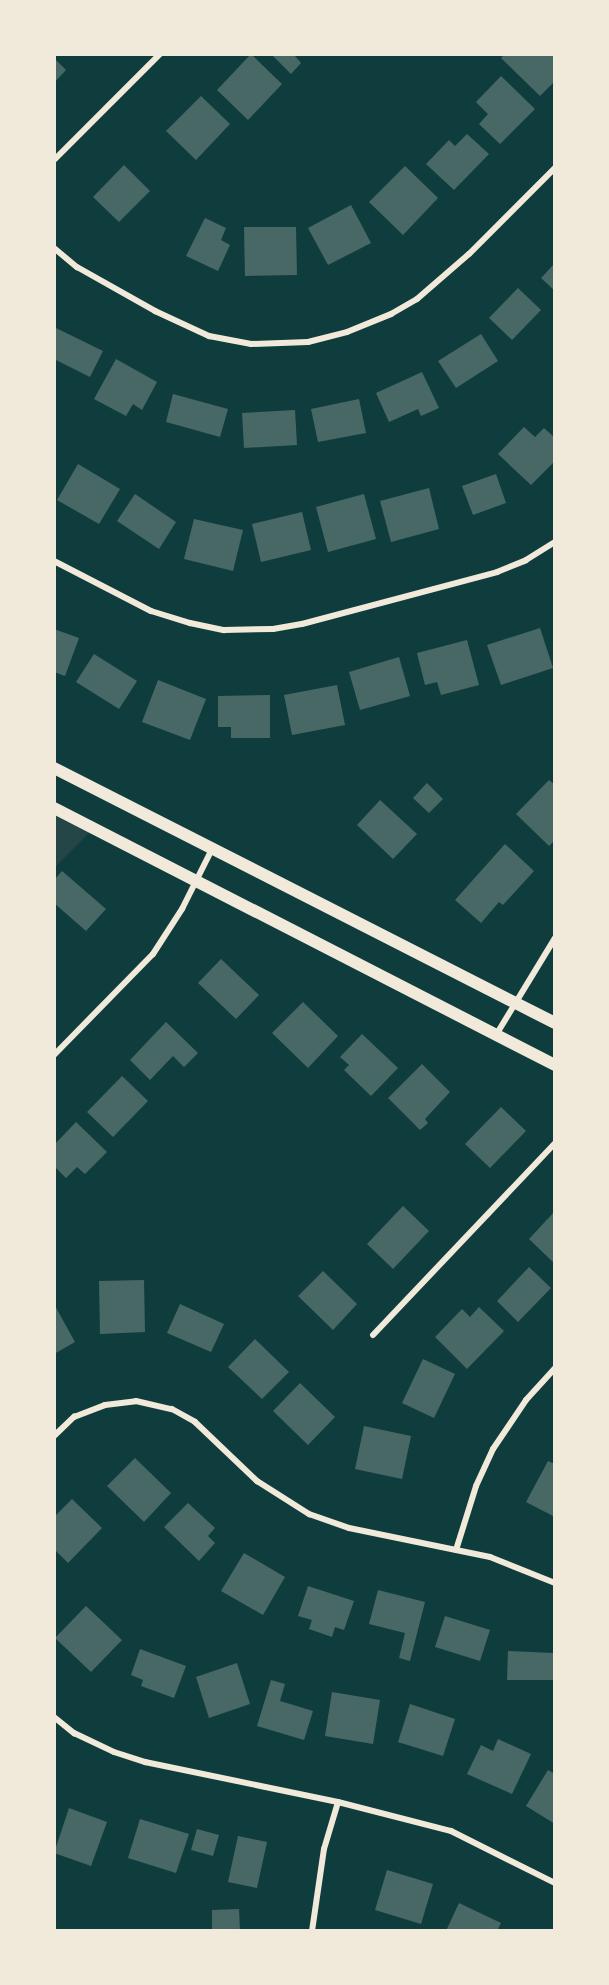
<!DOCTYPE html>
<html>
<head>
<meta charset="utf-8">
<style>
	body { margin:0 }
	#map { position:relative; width:609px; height:1985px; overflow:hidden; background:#0f3d3e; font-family:Montserrat,sans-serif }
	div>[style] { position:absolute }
	.green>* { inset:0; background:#244646 }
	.building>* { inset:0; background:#486865 }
	.minor>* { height:6px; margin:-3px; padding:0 3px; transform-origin:3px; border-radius:3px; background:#f1e9da }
	.secondary>* { height:12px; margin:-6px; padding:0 6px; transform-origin:6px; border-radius:6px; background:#f1e9da }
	span { translate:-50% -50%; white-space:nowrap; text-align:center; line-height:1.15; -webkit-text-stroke:5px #f1e9da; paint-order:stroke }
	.frame { position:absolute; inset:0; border:56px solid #f1e9da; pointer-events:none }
</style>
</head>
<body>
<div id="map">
	<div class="green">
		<div style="clip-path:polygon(54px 802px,97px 825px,54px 868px)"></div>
	</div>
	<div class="building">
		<div style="clip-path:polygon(251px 54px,282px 84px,248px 120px,217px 90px)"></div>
		<div style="clip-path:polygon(271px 54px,297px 54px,295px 56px,301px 63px,291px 74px)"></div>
		<div style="clip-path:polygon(505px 54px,555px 54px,555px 81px,540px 96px,501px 58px)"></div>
		<div style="clip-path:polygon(54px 58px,66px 70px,54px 83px)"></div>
		<div style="clip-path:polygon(501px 76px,535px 109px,500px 144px,479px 124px,488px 114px,476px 102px)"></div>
		<div style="clip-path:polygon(201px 96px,230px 124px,196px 160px,166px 131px)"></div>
		<div style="clip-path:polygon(467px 134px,489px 154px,454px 190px,426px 164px,449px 140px,455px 146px)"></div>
		<div style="clip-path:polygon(124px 165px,150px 191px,119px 222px,93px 197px)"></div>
		<div style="clip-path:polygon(405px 166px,438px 198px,403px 235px,369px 202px)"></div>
		<div style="clip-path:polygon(351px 205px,371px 243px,328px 265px,308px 228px)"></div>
		<div style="clip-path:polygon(205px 218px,226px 228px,221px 240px,230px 245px,218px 271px,186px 256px)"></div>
		<div style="clip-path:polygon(244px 227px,296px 227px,297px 275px,245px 276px)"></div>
		<div style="clip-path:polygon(555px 263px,555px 291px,541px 278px)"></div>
		<div style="clip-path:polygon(518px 288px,541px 310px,512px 340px,489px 318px)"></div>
		<div style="clip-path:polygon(56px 328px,103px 351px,90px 377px,54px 359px)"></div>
		<div style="clip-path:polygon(481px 334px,498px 361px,456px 388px,438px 361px)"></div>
		<div style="clip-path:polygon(116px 359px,157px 382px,142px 410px,133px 404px,126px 416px,94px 399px)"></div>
		<div style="clip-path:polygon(422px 372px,439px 408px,421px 416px,418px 409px,389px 422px,376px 393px)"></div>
		<div style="clip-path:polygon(173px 394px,228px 409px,220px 437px,166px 422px)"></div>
		<div style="clip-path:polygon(359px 399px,366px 433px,318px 442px,311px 409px)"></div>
		<div style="clip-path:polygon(295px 410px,297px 445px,244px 448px,242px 413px)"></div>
		<div style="clip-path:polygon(524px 427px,535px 437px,544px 428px,555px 438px,555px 461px,531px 485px,498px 454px)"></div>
		<div style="clip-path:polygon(78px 464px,120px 489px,99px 524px,57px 500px)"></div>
		<div style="clip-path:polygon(496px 474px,506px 503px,473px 515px,462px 486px)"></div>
		<div style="clip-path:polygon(429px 488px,439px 529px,391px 542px,380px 501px)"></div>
		<div style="clip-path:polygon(135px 494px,176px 522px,159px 549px,117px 521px)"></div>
		<div style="clip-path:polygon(364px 494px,376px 539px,328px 552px,316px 507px)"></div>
		<div style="clip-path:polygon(302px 512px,311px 550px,261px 562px,252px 524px)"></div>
		<div style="clip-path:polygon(194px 519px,243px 530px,233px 571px,184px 559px)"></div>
		<div style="clip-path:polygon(540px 628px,553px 668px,501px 685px,487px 645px)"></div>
		<div style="clip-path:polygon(54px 629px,79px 638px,65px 676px,54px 672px)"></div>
		<div style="clip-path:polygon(467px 640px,479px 685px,441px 695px,437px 682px,425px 685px,417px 653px)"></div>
		<div style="clip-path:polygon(94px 654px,137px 681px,119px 709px,76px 682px)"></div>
		<div style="clip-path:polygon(399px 657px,410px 696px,360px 710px,349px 672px)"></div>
		<div style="clip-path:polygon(158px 680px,206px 699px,190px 740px,142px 722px)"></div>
		<div style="clip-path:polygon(337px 685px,345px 725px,292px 735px,284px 695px)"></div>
		<div style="clip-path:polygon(270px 695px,270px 738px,231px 738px,231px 727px,218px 727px,218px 696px)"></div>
		<div style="clip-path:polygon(549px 780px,555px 785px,555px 840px,549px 846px,516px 814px)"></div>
		<div style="clip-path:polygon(427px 783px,443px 799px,429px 813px,413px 798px)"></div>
		<div style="clip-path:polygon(380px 800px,417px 834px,393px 859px,357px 825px)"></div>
		<div style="clip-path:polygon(505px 844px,534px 871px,503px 905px,499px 902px,481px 923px,455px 900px)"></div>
		<div style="clip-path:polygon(62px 871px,106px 909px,86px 931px,54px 903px,54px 880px)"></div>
		<div style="clip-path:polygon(221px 959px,259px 995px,236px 1019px,198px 983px)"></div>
		<div style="clip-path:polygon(303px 1002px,338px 1036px,308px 1068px,272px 1033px)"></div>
		<div style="clip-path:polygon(166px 1022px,198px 1053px,184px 1067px,173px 1056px,150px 1080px,130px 1060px)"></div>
		<div style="clip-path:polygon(362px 1034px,398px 1068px,371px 1096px,344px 1070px,349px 1065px,340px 1057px)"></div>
		<div style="clip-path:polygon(422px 1064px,450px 1092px,425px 1119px,428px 1123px,420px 1130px,388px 1098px)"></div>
		<div style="clip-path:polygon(122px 1076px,148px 1101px,113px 1137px,87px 1112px)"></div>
		<div style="clip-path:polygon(501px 1107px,526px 1131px,490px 1168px,465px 1144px)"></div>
		<div style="clip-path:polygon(76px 1122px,107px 1152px,85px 1174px,77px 1167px,66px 1178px,54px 1166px,54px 1145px)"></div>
		<div style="clip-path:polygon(403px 1206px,429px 1231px,393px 1269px,367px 1244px)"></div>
		<div style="clip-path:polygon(555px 1211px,555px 1264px,529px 1239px)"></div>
		<div style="clip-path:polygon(529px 1267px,551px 1288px,518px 1322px,497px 1301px)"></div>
		<div style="clip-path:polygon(323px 1271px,357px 1304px,333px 1330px,298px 1296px)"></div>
		<div style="clip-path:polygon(144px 1280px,145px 1332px,100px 1334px,99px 1281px)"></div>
		<div style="clip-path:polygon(54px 1304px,75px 1342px,54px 1354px)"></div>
		<div style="clip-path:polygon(180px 1304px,224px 1324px,211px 1352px,167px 1333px)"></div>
		<div style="clip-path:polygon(479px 1307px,504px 1331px,467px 1369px,435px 1337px,462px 1309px,470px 1317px)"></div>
		<div style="clip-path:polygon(255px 1339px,289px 1372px,262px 1399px,228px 1367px)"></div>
		<div style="clip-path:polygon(423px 1359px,455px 1374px,434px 1418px,402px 1403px)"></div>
		<div style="clip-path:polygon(300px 1383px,335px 1417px,308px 1445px,273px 1411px)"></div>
		<div style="clip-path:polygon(364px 1426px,411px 1436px,402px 1479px,355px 1469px)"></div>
		<div style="clip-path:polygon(135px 1458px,171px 1493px,144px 1522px,107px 1486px)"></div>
		<div style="clip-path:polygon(548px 1461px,555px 1464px,555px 1517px,526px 1502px)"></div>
		<div style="clip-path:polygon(72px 1499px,102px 1528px,68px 1563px,54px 1549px,54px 1517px)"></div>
		<div style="clip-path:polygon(188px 1503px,215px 1528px,208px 1536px,215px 1543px,199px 1561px,164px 1527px)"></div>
		<div style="clip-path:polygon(244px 1553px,285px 1577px,263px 1615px,221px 1591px)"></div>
		<div style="clip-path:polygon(308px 1586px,354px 1601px,344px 1630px,335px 1627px,332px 1637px,309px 1629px,312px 1620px,298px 1616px)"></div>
		<div style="clip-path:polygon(378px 1590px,425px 1602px,410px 1661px,399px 1658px,405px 1633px,369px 1624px)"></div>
		<div style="clip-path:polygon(86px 1606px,122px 1640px,91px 1672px,55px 1638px)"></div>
		<div style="clip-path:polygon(445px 1616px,490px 1630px,480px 1661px,435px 1647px)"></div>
		<div style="clip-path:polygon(140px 1649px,186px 1666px,174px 1698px,141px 1686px,143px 1680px,131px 1675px)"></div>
		<div style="clip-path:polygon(508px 1651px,554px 1653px,553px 1680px,507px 1680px)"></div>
		<div style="clip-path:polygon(237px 1663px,250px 1704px,209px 1718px,196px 1677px)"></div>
		<div style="clip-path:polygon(271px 1680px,285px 1684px,280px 1701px,313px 1711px,304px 1740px,257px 1726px)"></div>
		<div style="clip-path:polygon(332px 1692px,380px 1700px,373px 1744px,325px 1736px)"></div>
		<div style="clip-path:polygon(410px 1704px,455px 1719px,443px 1756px,398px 1742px)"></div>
		<div style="clip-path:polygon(498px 1739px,531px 1754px,512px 1794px,467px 1774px,481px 1745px,493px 1751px)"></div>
		<div style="clip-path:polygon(548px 1770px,555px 1774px,555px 1824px,526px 1806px)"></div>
		<div style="clip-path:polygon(69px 1808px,107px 1822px,91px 1866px,54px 1853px)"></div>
		<div style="clip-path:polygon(140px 1819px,189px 1834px,176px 1873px,128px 1858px)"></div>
		<div style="clip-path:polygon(197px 1829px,219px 1835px,213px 1856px,191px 1850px)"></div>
		<div style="clip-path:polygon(238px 1836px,267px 1842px,257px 1888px,228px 1882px)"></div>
		<div style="clip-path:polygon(387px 1870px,433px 1884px,421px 1924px,375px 1910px)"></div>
		<div style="clip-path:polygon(459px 1903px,501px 1923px,497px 1931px,446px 1931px)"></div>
		<div style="clip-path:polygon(239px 1909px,240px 1931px,212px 1931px,212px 1910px)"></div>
	</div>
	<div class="minor">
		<div style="left:54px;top:160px;width:150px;rotate:-45deg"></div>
		<div style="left:54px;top:248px;width:30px;rotate:40deg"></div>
		<div style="left:77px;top:267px;width:90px;rotate:29.4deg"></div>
		<div style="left:155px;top:311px;width:60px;rotate:24.8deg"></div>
		<div style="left:209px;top:336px;width:43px;rotate:10.8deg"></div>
		<div style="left:251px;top:344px;width:57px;rotate:-2deg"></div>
		<div style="left:308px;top:342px;width:40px;rotate:-14.4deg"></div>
		<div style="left:347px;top:332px;width:48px;rotate:-22.2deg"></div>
		<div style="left:391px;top:314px;width:30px;rotate:-30deg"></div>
		<div style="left:417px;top:299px;width:69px;rotate:-40.9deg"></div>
		<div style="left:469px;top:254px;width:122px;rotate:-45deg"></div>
		<div style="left:54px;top:561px;width:109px;rotate:27.3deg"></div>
		<div style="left:151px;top:611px;width:41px;rotate:17.1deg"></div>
		<div style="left:190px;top:623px;width:35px;rotate:12deg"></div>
		<div style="left:224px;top:630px;width:49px;rotate:-1.2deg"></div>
		<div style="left:273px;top:629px;width:29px;rotate:-10deg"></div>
		<div style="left:302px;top:624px;width:202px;rotate:-14.9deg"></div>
		<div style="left:497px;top:572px;width:31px;rotate:-22deg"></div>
		<div style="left:526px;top:560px;width:34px;rotate:-32deg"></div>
		<div style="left:496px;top:1035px;width:114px;rotate:-58.7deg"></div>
		<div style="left:54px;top:1055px;width:141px;rotate:-45.6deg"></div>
		<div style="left:153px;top:954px;width:54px;rotate:-57.2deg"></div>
		<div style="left:182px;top:909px;width:67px;rotate:-63.4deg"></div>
		<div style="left:373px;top:1335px;width:265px;rotate:-46.5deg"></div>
		<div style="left:54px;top:1436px;width:28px;rotate:-44deg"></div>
		<div style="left:74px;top:1417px;width:33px;rotate:-21deg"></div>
		<div style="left:105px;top:1405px;width:31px;rotate:-7deg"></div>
		<div style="left:136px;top:1401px;width:37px;rotate:13deg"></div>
		<div style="left:172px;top:1409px;width:26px;rotate:29deg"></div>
		<div style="left:195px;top:1422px;width:86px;rotate:43.6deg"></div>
		<div style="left:257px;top:1481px;width:62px;rotate:32.4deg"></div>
		<div style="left:309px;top:1514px;width:42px;rotate:19.3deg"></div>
		<div style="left:349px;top:1528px;width:144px;rotate:11.6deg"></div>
		<div style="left:490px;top:1557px;width:70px;rotate:21.8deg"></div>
		<div style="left:456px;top:1550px;width:67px;rotate:-72.6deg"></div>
		<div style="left:476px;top:1486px;width:41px;rotate:-65.3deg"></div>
		<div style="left:493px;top:1449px;width:59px;rotate:-56deg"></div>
		<div style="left:526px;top:1400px;width:43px;rotate:-47.8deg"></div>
		<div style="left:54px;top:1717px;width:26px;rotate:39deg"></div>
		<div style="left:74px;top:1733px;width:44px;rotate:25.4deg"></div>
		<div style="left:114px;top:1752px;width:33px;rotate:18deg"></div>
		<div style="left:145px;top:1762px;width:197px;rotate:11.7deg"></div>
		<div style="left:338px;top:1802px;width:117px;rotate:14.4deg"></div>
		<div style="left:451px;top:1831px;width:116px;rotate:26.6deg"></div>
		<div style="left:312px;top:1931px;width:83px;rotate:-81.7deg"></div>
		<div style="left:324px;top:1849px;width:49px;rotate:-73.4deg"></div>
	</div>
	<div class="secondary">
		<div style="left:54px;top:768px;width:562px;rotate:26.98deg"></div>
		<div style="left:54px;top:808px;width:563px;rotate:27.16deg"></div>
	</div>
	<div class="frame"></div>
</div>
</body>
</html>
